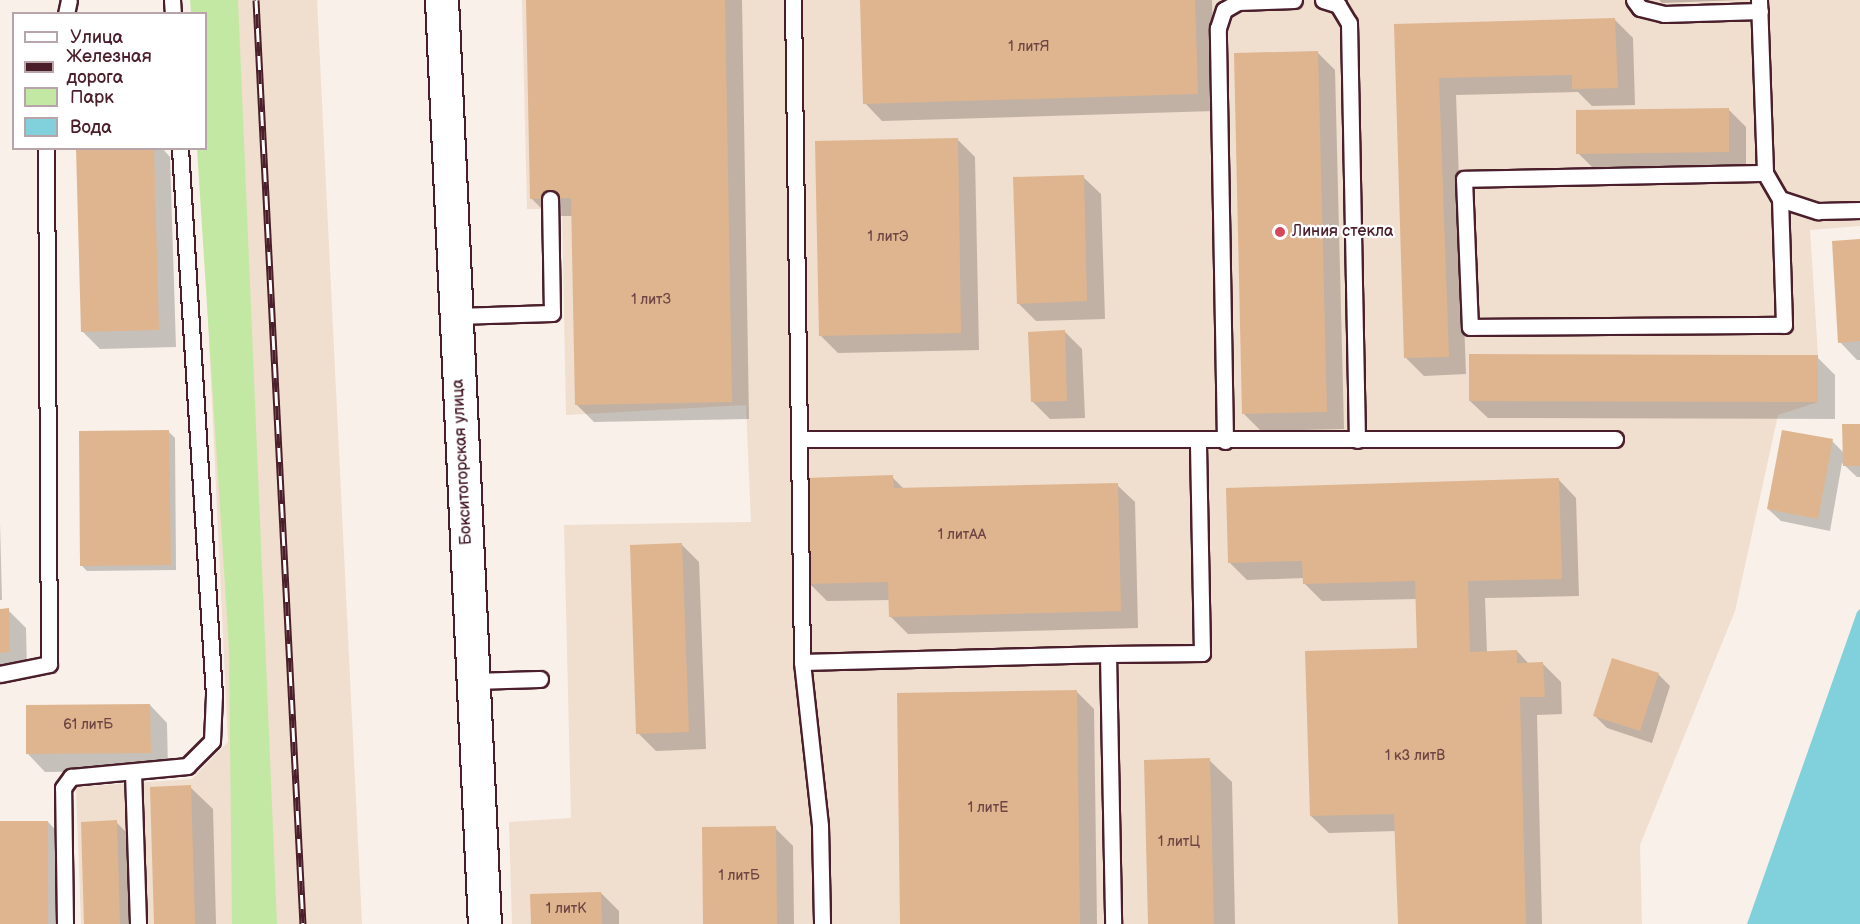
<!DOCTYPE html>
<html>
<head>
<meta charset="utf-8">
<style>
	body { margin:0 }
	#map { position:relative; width:1860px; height:924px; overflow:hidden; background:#f8f0e9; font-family:"Balsamiq Sans",sans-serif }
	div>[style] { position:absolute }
	.built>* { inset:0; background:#f0dece }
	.green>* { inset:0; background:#c3e8a3 }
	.water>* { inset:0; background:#81d1dd }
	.shadow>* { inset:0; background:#0003 }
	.building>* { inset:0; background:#deb58f }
	.roads { filter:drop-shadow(2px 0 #4a1f2b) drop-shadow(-2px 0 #4a1f2b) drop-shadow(0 2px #4a1f2b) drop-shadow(0 -2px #4a1f2b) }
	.lane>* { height:15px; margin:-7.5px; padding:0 7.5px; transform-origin:7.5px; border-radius:7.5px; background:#fff }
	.street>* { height:32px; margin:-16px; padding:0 16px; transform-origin:16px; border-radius:16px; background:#fff }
	.rail>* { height:7px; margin-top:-3.5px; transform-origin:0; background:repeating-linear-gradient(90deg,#fff 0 14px,#4a1f2b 0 28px); box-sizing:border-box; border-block:2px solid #4a1f2b }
	.dots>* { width:16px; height:16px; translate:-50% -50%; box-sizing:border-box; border:3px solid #fff; border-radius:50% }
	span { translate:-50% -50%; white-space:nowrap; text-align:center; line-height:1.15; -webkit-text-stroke:4.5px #fff; paint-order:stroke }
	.number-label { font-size:14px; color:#6f4444 }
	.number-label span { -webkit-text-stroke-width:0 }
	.poi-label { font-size:16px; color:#4a1f2b }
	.left { translate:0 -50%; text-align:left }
	.street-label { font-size:16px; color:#4a1f2b }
	.legend { position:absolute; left:12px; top:12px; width:195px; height:138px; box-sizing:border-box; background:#fff; border:2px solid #b7a5aa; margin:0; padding:8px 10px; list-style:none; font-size:18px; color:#4a1f2b }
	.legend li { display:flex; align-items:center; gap:12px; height:30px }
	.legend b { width:30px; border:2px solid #b7a5aa }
</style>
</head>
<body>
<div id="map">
	<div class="built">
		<div style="clip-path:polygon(193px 0,317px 0,362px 924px,81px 924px,76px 787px,192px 779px,228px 742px,200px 149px,206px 148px,206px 14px)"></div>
		<div style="clip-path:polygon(522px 0,1860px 0,1860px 226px,1810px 230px,1818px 355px,1818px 402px,1778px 415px,1735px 611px,1640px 845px,1642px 924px,512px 924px,509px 822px,571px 818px,564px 525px,751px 522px,746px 405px,566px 415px,562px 209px,527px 209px)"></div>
	</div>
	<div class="green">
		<div style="clip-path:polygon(190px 0,238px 0,277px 924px,232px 924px,229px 648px,197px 149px,206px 148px,206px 14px,191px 13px)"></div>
	</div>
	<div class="water">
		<div style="clip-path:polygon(1860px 609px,1860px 924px,1747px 924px,1857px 612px)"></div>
	</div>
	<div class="shadow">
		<div style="clip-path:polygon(528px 0,742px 0,749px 419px,594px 422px,576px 404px,573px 216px,549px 216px,531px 198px)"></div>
		<div style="clip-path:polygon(862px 0,1212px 0,1215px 111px,882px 121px,865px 103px)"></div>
		<div style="clip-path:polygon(1659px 0,1740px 0,1662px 3px)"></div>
		<div style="clip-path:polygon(1615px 20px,1633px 38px,1635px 105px,1592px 106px,1578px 92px,1456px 95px,1466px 374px,1424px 376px,1406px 358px,1395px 26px)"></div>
		<div style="clip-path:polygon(1317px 52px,1335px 70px,1344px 429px,1261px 431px,1243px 413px)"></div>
		<div style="clip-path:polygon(1728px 109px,1746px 127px,1746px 169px,1596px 171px,1578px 153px)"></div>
		<div style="clip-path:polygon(957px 139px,975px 157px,979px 350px,838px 353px,820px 335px)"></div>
		<div style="clip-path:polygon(78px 148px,162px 148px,170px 157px,176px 347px,100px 349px,83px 332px)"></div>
		<div style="clip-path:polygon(1083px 177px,1101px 194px,1105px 319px,1036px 321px,1018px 303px)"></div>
		<div style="clip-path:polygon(1860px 241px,1860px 360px,1857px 360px,1840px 342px)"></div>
		<div style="clip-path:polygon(1064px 331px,1082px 349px,1085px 418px,1050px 419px,1032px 401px)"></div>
		<div style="clip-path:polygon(1817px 357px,1835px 375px,1835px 419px,1488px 418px,1470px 401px)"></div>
		<div style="clip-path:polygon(1860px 426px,1860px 477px,1857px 477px,1842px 463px,1830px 531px,1781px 521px,1768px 509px,1832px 441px,1844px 453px)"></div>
		<div style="clip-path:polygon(169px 432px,175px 438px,176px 570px,87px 571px,82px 566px)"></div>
		<div style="clip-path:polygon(892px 477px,905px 490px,1117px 485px,1135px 502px,1138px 628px,908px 634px,890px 616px,890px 600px,827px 601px,809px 583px)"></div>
		<div style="clip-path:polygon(1559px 480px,1576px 498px,1579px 596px,1485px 598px,1487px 653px,1517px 651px,1529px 664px,1543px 664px,1561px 682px,1562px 714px,1537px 715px,1542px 924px,1399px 924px,1396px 831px,1329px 833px,1311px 816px,1418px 649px,1417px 599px,1322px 601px,1304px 583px,1304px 578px,1247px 580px,1229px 562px)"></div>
		<div style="clip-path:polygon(0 523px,2px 600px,0 600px)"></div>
		<div style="clip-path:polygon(682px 545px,699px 562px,706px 749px,656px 751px,638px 733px)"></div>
		<div style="clip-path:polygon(0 610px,8px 610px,26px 628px,27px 670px,0 671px)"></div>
		<div style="clip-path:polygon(1658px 674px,1670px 686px,1652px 743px,1607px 728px,1595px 716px)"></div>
		<div style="clip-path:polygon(1076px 691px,1094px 709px,1097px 924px,901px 924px)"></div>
		<div style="clip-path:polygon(150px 705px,167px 723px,168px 770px,45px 772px,28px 754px)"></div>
		<div style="clip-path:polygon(1209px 760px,1232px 782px,1235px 924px,1149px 924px)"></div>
		<div style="clip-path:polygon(190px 787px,213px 809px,216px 924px,155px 924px)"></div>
		<div style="clip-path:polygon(0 822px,48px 822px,70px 845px,70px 924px,0 924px)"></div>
		<div style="clip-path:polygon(116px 822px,134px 840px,137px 924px,86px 924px)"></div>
		<div style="clip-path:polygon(775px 828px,793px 846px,794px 924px,704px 924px)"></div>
		<div style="clip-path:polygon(601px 893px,619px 911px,619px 924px,532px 924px)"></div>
	</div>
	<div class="building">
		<div style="clip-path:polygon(526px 0,725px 0,732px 402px,575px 405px,571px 198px,530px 199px)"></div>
		<div style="clip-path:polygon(860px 0,1195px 0,1198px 94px,863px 104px)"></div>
		<div style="clip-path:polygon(1615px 18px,1618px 88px,1572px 89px,1572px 75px,1439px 78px,1449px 357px,1404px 358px,1394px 24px)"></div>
		<div style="clip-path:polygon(1318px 51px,1327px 412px,1242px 414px,1234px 53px)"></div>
		<div style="clip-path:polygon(1729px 108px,1729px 152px,1576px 154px,1576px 110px)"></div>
		<div style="clip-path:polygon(958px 138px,961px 333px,819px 336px,815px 141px)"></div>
		<div style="clip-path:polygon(76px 148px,154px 148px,159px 330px,81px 332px)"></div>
		<div style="clip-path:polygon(1084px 175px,1087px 301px,1017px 304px,1013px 177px)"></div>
		<div style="clip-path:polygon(1860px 239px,1860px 341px,1838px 343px,1832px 241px)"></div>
		<div style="clip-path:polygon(1065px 330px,1067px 401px,1031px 402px,1028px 332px)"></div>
		<div style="clip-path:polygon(1469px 354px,1818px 355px,1818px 402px,1469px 401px)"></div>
		<div style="clip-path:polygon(1842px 424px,1860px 424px,1860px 466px,1843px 466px)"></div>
		<div style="clip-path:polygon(169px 430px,171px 565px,80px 566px,79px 431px)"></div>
		<div style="clip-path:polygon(1782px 430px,1833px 439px,1818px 519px,1767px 509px)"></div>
		<div style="clip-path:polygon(893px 475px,894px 488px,1118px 483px,1121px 611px,889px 617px,888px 582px,807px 584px,805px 478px)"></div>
		<div style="clip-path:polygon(1559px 478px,1562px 579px,1468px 581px,1470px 652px,1517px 650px,1517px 663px,1543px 662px,1545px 697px,1520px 697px,1526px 924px,1398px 924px,1394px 814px,1310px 816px,1305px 651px,1417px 648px,1415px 581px,1303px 584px,1302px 561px,1228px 563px,1226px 488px)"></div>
		<div style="clip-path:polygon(682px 543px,689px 732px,636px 734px,630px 545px)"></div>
		<div style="clip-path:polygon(9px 608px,10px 652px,0 653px,0 609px)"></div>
		<div style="clip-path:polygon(1612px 658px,1659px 673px,1640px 731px,1593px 716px)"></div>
		<div style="clip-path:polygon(1077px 690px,1080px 924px,900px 924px,897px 693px)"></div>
		<div style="clip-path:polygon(150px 704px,151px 753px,26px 754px,26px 705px)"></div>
		<div style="clip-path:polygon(1210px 758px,1214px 924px,1148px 924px,1144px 760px)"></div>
		<div style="clip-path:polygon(191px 785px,195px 924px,154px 924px,150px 787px)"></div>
		<div style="clip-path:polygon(117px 820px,120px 924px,84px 924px,81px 822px)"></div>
		<div style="clip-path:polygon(0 821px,48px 821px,48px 924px,0 924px)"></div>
		<div style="clip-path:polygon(776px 826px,777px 924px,703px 924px,702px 827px)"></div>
		<div style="clip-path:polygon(601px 892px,602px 924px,531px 924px,530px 894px)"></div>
	</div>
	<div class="roads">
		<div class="lane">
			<div style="left:172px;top:0;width:14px;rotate:86deg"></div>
			<div style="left:793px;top:0;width:662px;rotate:89.22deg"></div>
			<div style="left:802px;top:662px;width:165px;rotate:83.7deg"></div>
			<div style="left:820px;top:826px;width:98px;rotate:88.8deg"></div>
			<div style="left:1323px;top:0;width:16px;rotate:18deg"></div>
			<div style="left:1338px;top:5px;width:21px;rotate:59deg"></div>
			<div style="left:1349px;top:23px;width:417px;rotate:88.9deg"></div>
			<div style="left:1634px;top:0;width:10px;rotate:53deg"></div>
			<div style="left:1640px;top:8px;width:25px;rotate:14deg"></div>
			<div style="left:1664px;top:14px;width:96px;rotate:-1.8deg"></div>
			<div style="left:1759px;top:0;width:173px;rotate:88deg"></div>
			<div style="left:1765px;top:173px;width:30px;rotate:60deg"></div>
			<div style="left:1780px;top:199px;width:40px;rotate:18deg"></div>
			<div style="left:1818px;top:211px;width:42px;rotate:-1.4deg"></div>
			<div style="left:66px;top:14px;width:14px;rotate:-78deg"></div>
			<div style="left:1765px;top:173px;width:301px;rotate:178.9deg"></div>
			<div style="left:1464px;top:179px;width:148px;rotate:87.7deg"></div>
			<div style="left:1470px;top:327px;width:314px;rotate:-0.4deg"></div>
			<div style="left:1784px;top:325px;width:126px;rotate:-91.8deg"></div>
			<div style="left:456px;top:316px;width:96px;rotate:-1.8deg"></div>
			<div style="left:552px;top:313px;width:114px;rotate:-91deg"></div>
			<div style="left:800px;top:439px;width:815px"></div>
			<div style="left:1225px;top:441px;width:413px;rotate:-91deg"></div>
			<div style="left:1218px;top:28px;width:19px;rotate:-72deg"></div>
			<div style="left:1224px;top:10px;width:16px;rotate:-30deg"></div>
			<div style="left:1238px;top:2px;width:56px;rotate:-2deg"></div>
			<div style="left:1108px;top:654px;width:94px;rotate:-0.6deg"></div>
			<div style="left:1202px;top:653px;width:212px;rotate:-91.1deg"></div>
			<div style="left:802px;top:662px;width:306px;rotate:-1.5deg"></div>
			<div style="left:1108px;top:654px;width:270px;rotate:88.9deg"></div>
			<div style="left:0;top:674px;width:50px;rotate:-11.5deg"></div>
			<div style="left:49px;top:664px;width:516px;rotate:-90.33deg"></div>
			<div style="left:473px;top:681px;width:67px;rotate:-1.7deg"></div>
			<div style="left:133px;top:772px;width:152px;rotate:88.1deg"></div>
			<div style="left:65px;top:924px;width:136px;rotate:-90.8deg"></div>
			<div style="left:63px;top:788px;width:14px;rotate:-54deg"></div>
			<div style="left:71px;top:777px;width:117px;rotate:-5.4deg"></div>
			<div style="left:187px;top:766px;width:35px;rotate:-45deg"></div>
			<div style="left:212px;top:741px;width:46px;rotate:-87.5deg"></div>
			<div style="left:214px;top:695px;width:548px;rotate:-93.56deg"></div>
		</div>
		<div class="street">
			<div style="left:442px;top:0;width:925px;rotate:87.34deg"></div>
		</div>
	</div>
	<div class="rail">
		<div style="left:256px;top:0;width:925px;rotate:87.09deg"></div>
	</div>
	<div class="dots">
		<div style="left:1280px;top:232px;background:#d1495b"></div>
	</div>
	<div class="number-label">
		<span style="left:1029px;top:47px">1 литЯ</span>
		<span style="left:888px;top:237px">1 литЭ</span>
		<span style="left:651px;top:300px">1 литЗ</span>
		<span style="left:962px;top:535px">1 литАА</span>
		<span style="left:88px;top:725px">61 литБ</span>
		<span style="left:1415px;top:756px">1 к3 литВ</span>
		<span style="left:988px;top:808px">1 литЕ</span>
		<span style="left:1179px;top:842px">1 литЦ</span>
		<span style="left:739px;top:876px">1 литБ</span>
		<span style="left:566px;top:909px">1 литК</span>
	</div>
	<div class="poi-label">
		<span class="left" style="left:1292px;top:232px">Линия стекла</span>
	</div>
	<div class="street-label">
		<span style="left:463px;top:462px;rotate:-93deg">Бокситогорская улица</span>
	</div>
	<ul class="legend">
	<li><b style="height:8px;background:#fff"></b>Улица</li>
	<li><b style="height:8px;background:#4a1f2b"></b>Железная дорога</li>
	<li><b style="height:16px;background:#c3e8a3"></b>Парк</li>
	<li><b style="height:16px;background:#81d1dd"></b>Вода</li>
	</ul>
</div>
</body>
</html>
